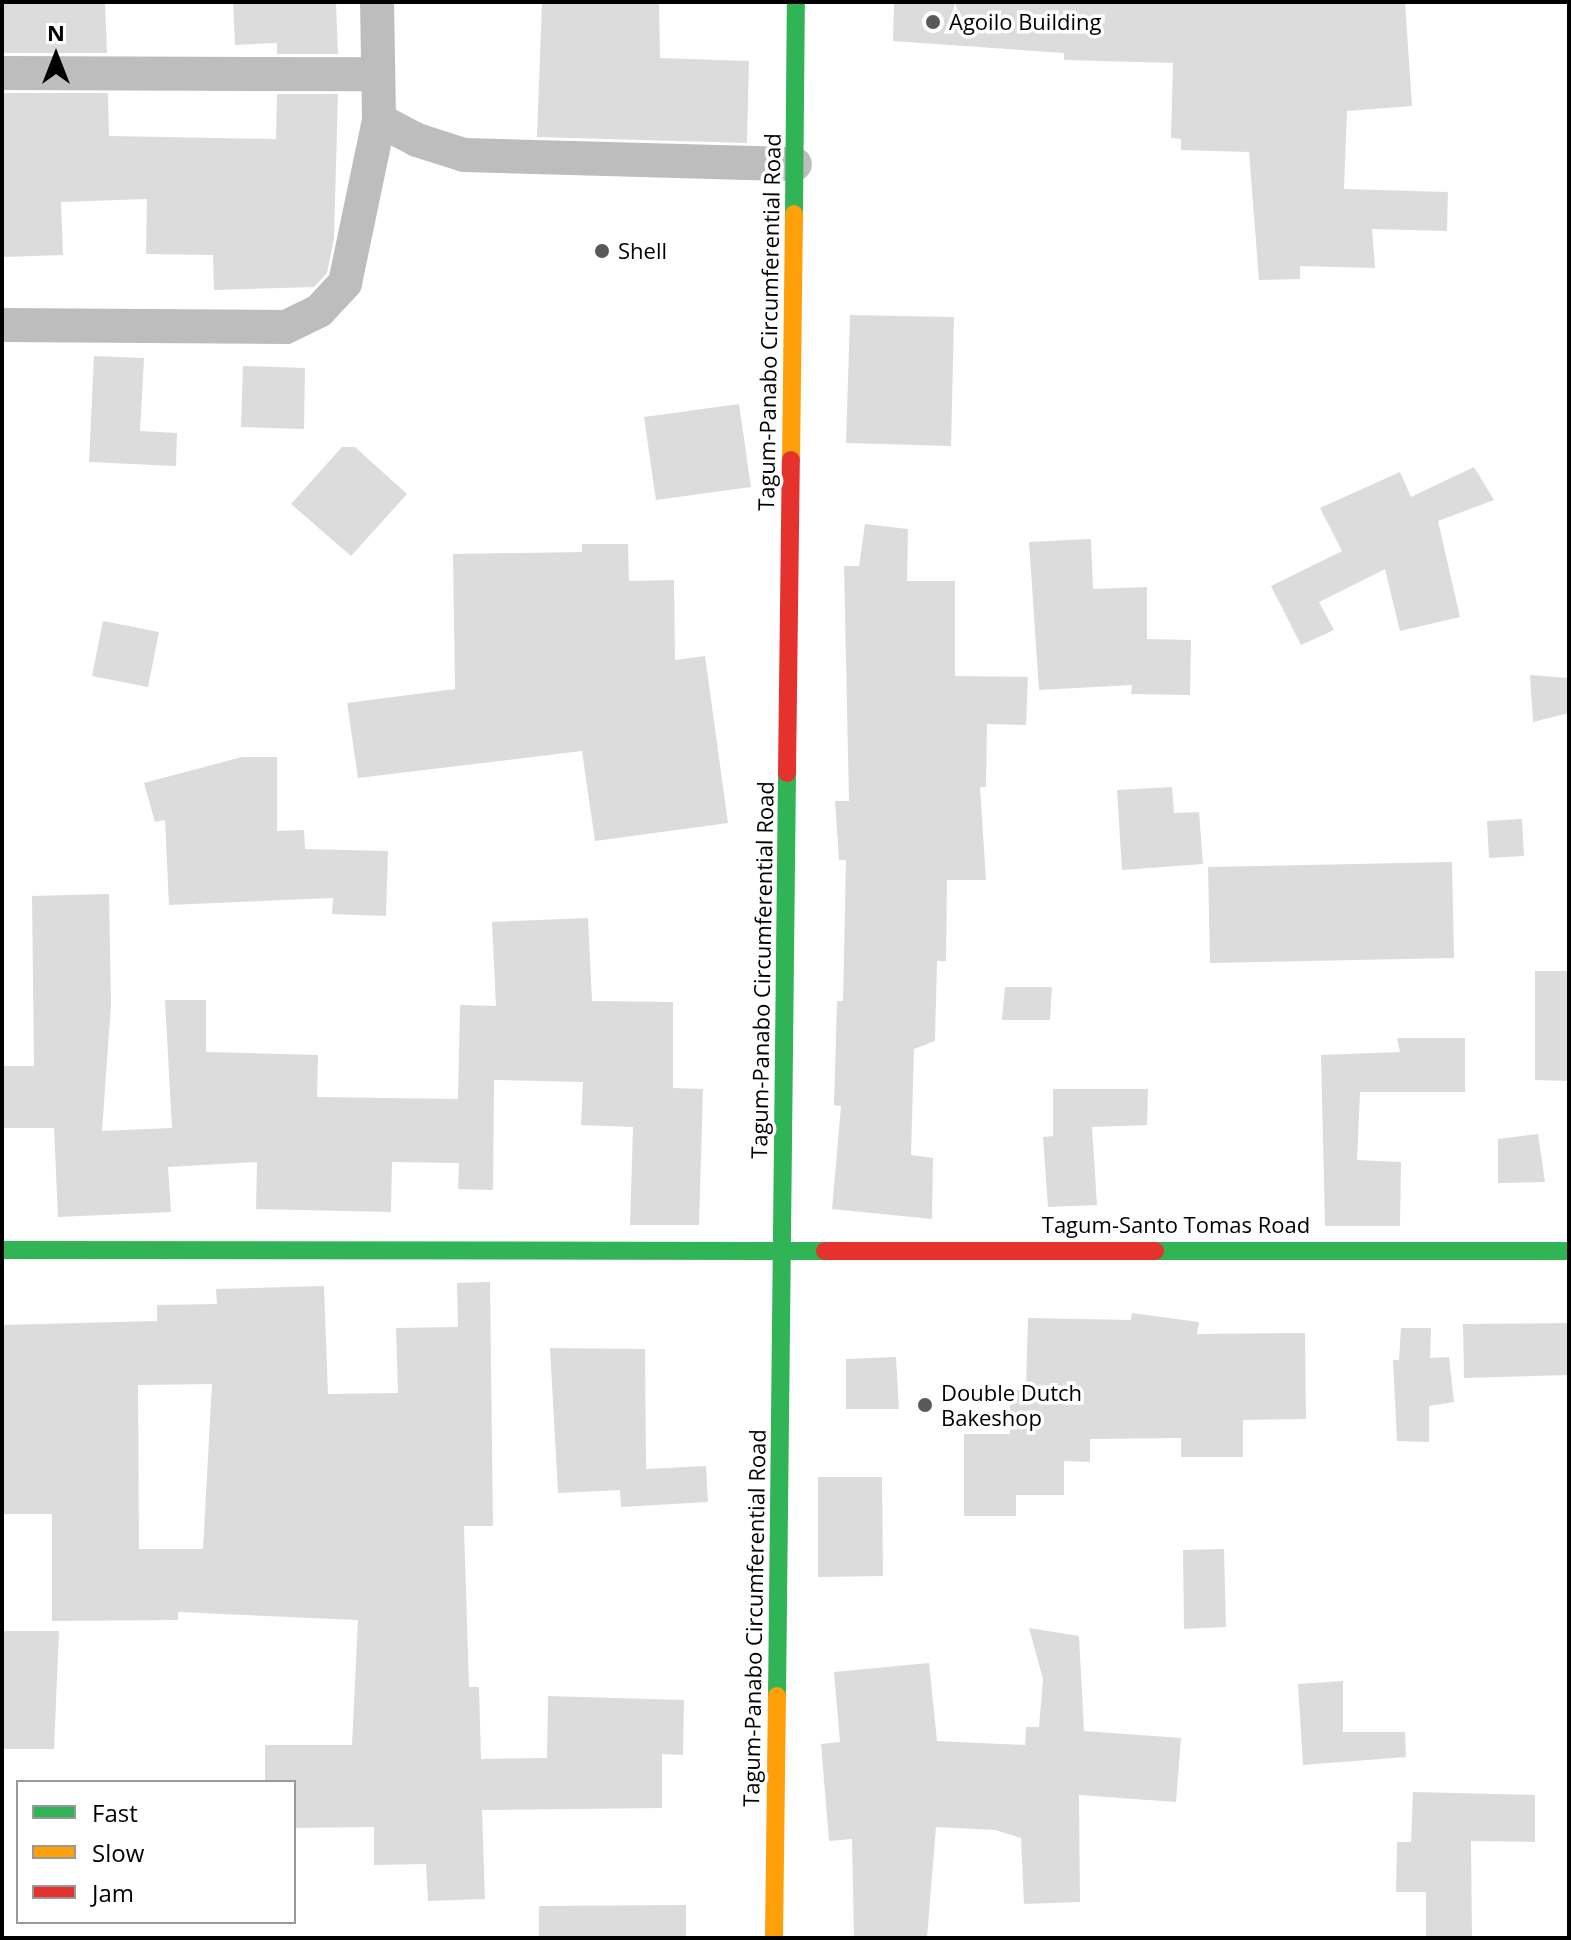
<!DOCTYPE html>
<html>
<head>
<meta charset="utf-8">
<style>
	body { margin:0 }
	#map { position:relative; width:1571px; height:1940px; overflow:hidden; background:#fff; font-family:"Open Sans",sans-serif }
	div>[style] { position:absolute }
	.building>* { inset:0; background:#dcdcdc }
	.street>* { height:34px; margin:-17px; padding:0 17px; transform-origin:17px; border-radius:17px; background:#bdbdbd }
	.fast>* { height:18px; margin:-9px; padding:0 9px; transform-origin:9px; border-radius:9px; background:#30b455 }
	.slow>* { height:18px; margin:-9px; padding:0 9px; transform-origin:9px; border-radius:9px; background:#ff9f0a }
	.jam>* { height:18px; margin:-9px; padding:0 9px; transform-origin:9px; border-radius:9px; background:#e5322d }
	.dots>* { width:22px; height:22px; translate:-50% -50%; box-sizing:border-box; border:4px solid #fff; border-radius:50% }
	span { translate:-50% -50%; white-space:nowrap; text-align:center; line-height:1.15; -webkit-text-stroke:7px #fff; paint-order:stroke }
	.poi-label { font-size:22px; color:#000 }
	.left { translate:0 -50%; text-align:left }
	.street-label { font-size:22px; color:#000 }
	.frame { position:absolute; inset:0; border:4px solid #000; pointer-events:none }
	.legend { position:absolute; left:16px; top:1780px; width:280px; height:144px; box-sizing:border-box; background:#fff; border:2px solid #999; margin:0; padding:10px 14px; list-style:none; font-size:24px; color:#000 }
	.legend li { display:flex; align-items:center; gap:16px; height:40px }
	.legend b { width:40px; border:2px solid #999 }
	.north { position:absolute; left:16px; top:16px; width:80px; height:80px; -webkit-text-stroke:6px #fff; paint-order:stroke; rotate:0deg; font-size:22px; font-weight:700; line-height:32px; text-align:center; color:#000 }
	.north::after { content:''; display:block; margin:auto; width:28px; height:36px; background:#000; clip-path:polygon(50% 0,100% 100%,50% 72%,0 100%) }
</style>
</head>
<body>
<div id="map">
	<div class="building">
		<div style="clip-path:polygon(2px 2px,105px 2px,107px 53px,2px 53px)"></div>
		<div style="clip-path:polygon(233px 2px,336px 2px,338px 54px,277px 54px,277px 43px,235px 45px)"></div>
		<div style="clip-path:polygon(542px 2px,659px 2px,660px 58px,749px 61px,747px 143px,537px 137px)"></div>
		<div style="clip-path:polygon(894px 2px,1405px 2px,1412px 106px,1347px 111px,1344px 189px,1448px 192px,1447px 231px,1372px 229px,1375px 268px,1300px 266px,1300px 279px,1259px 280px,1249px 152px,1181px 150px,1181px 139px,1171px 138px,1173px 63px,1064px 60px,1064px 53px,893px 41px)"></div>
		<div style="clip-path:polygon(2px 93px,108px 93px,109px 136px,276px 139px,277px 94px,338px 94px,334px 238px,327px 273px,314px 287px,214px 290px,213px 255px,146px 254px,147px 199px,61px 202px,63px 255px,2px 257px)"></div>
		<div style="clip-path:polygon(850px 315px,954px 317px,951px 446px,846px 443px)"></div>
		<div style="clip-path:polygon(94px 356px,144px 358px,140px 431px,177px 433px,176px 466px,89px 462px)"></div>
		<div style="clip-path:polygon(243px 366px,305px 368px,304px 429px,241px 427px)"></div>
		<div style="clip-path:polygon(739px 404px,751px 487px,656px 500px,644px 417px)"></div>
		<div style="clip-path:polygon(342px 447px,355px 447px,407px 494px,351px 556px,291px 504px)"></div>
		<div style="clip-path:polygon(1474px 467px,1494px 500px,1438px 521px,1460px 617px,1400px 631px,1385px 569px,1319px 602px,1334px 630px,1301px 645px,1271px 586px,1342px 551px,1320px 508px,1400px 472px,1411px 497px)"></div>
		<div style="clip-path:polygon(865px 524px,908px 529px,907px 581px,955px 581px,955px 676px,1028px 677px,1026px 725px,987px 724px,986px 787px,980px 787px,986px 880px,947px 880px,946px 961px,937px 961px,935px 1041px,914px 1049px,911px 1155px,933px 1158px,932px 1219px,832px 1209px,841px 1106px,834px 1105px,837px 1001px,843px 1001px,846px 860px,839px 860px,835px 801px,849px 801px,844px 566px,859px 566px)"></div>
		<div style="clip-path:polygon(1091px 539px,1093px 589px,1147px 587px,1147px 639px,1191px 640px,1190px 695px,1131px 694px,1132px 685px,1039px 690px,1029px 542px)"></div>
		<div style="clip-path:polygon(582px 544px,628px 544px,629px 581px,674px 580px,675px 660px,705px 656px,728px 823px,595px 841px,582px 751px,358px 778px,347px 703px,455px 689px,453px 554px,582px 552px)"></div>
		<div style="clip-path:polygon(103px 621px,159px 632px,148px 687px,92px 676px)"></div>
		<div style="clip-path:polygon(1530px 675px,1569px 678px,1569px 713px,1533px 722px)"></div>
		<div style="clip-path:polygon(242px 757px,277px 757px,277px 831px,304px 830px,305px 849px,388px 851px,386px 916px,332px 914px,333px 898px,169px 905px,165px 820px,155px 822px,144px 783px)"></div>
		<div style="clip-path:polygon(1172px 787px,1174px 813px,1199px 812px,1203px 864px,1122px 870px,1117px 790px)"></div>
		<div style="clip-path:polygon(1522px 819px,1524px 856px,1489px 858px,1487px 821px)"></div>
		<div style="clip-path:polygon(1452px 862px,1454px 958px,1210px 963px,1208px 867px)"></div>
		<div style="clip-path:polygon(109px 894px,111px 1004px,102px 1131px,172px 1128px,165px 1000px,206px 1000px,206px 1052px,318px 1055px,317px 1097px,458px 1099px,460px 1005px,496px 1006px,492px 922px,588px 918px,592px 1001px,673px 1002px,673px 1088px,703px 1089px,699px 1225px,630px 1225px,633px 1127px,581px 1125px,583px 1082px,494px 1080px,493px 1190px,458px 1189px,459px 1163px,392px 1162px,391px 1212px,256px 1209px,257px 1162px,168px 1167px,171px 1212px,58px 1217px,54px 1128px,2px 1128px,2px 1066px,34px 1066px,32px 896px)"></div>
		<div style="clip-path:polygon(1535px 971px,1569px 971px,1569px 1081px,1535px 1080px)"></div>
		<div style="clip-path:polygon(1005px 987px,1052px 987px,1050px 1020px,1002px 1020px)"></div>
		<div style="clip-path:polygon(1397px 1038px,1465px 1038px,1465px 1092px,1360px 1092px,1357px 1160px,1401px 1162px,1400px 1226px,1325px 1226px,1321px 1055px,1400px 1052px)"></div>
		<div style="clip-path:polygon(1053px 1089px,1148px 1089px,1147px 1125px,1092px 1127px,1097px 1205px,1048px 1207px,1043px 1137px,1053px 1136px)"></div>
		<div style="clip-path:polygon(1538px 1134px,1545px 1182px,1498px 1183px,1498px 1139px)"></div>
		<div style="clip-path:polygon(evenodd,490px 1282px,493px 1526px,464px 1526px,469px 1687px,479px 1687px,481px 1759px,547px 1758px,548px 1696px,684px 1700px,683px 1755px,662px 1754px,662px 1808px,482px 1810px,485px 1899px,428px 1901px,426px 1864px,374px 1865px,374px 1827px,294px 1828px,294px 1782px,265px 1782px,265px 1745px,352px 1745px,358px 1620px,178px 1612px,178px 1620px,52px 1621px,52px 1514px,2px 1514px,2px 1325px,157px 1321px,157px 1305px,217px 1304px,216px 1289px,324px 1286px,328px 1394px,398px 1393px,396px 1328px,458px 1327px,457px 1283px,490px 1282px,212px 1384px,203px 1549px,139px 1549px,138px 1385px,212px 1384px)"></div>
		<div style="clip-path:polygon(1132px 1313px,1199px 1322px,1197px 1334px,1305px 1333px,1306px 1419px,1243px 1420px,1243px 1457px,1181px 1457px,1181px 1438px,1090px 1439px,1090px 1462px,1064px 1461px,1064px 1495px,1016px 1495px,1016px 1516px,964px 1516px,964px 1434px,1010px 1434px,1010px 1390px,1026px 1390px,1028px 1318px,1131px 1320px)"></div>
		<div style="clip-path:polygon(1569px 1323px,1569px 1375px,1464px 1378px,1463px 1324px)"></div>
		<div style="clip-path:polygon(1401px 1328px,1431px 1328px,1430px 1358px,1449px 1357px,1454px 1402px,1429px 1406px,1429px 1442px,1397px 1441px,1393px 1360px,1399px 1360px)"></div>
		<div style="clip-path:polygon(550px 1348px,645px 1349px,646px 1469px,706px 1466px,708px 1502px,621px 1507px,620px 1490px,558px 1493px)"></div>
		<div style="clip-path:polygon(896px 1357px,899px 1409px,846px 1409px,846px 1359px)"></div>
		<div style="clip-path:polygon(818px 1477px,882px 1477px,883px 1576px,818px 1577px)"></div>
		<div style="clip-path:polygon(1224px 1549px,1226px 1627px,1184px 1629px,1183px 1550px)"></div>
		<div style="clip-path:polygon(1029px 1628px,1079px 1636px,1084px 1731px,1181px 1738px,1176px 1802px,1079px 1795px,1080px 1902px,1024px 1904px,1021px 1838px,995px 1830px,936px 1827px,927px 1938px,854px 1938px,852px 1839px,829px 1841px,821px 1744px,840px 1742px,834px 1672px,929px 1663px,937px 1741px,1025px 1745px,1026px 1727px,1039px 1727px,1043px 1679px)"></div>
		<div style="clip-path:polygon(2px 1631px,59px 1631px,54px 1749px,2px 1749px)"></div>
		<div style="clip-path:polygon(1343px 1681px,1343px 1732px,1405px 1732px,1406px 1757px,1303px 1765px,1298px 1684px)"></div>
		<div style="clip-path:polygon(1413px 1792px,1535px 1795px,1535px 1842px,1471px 1841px,1472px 1938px,1426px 1938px,1426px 1892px,1396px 1892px,1397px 1842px,1411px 1842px)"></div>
		<div style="clip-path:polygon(686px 1905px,686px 1938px,539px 1938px,539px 1906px)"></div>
	</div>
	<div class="street">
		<div style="left:377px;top:2px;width:118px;rotate:89deg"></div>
		<div style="left:379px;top:120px;width:43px;rotate:27.8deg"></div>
		<div style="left:417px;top:140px;width:49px;rotate:17.7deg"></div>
		<div style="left:464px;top:155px;width:331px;rotate:1.6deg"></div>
		<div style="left:2px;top:73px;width:376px;rotate:0.2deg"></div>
		<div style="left:2px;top:325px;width:284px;rotate:0.4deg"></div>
		<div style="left:286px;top:327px;width:37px;rotate:-26deg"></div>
		<div style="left:319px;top:311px;width:38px;rotate:-47deg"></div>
		<div style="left:345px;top:283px;width:167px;rotate:-78.2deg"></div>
	</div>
	<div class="fast">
		<div style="left:794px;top:214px;width:212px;rotate:-89.5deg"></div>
		<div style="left:2px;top:1250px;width:823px;rotate:0.07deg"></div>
		<div style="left:1155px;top:1251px;width:414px"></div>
		<div style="left:777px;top:1696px;width:923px;rotate:-89.38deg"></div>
	</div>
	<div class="slow">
		<div style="left:791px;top:460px;width:246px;rotate:-89.3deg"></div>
		<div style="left:774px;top:1938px;width:242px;rotate:-89.3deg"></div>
	</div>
	<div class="jam">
		<div style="left:787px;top:773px;width:313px;rotate:-89.3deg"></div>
		<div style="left:825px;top:1251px;width:330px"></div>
	</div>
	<div class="dots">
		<div style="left:933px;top:22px;background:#595959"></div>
		<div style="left:602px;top:251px;background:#595959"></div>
		<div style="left:925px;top:1405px;background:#595959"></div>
	</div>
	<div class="poi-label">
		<span class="left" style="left:949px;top:22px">Agoilo Building</span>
		<span class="left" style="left:618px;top:251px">Shell</span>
		<span class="left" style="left:941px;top:1405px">Double Dutch<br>Bakeshop</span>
	</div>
	<div class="street-label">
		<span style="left:769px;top:322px;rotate:-89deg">Tagum-Panabo Circumferential Road</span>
		<span style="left:762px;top:970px;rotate:-89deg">Tagum-Panabo Circumferential Road</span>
		<span style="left:1176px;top:1225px">Tagum-Santo Tomas Road</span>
		<span style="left:754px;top:1618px;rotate:-89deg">Tagum-Panabo Circumferential Road</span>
	</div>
	<div class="frame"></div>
	<ul class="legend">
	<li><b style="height:10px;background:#30b455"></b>Fast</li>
	<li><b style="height:10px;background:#ff9f0a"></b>Slow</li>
	<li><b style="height:10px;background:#e5322d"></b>Jam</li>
	</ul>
	<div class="north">N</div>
</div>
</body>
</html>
